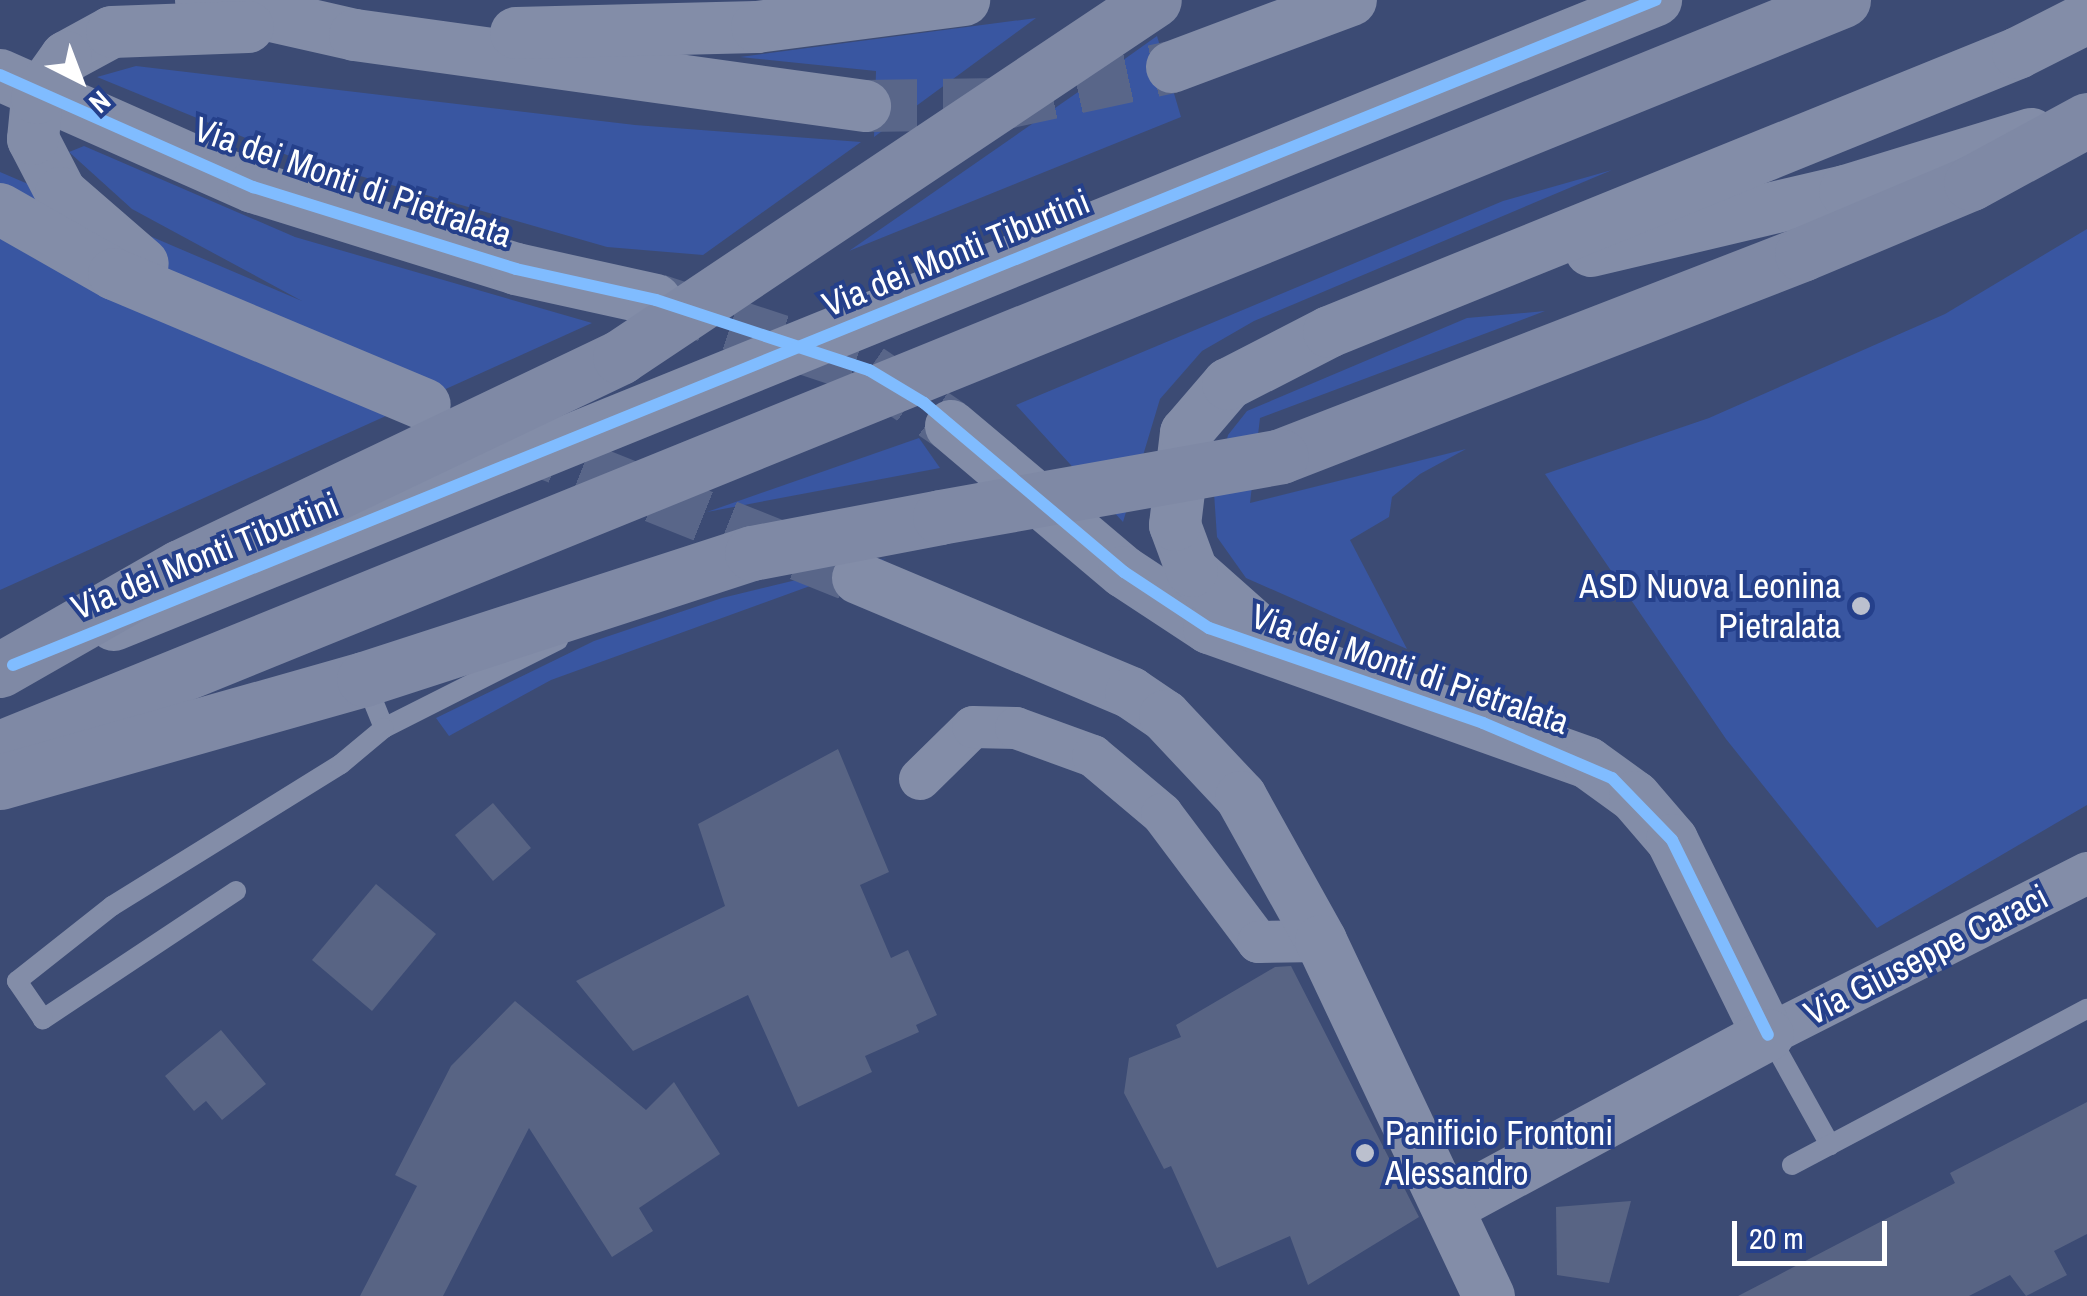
<!DOCTYPE html>
<html>
<head>
<meta charset="utf-8">
<style>
	body { margin:0 }
	#map { position:relative; width:2087px; height:1296px; overflow:hidden; background:#3c4b74; font-family:"Archivo Narrow",sans-serif }
	div>[style] { position:absolute }
	.green>* { inset:0; background:#3956a1 }
	.building>* { inset:0; background:#586484 }
	.tertiary-tunnel>* { height:52px; margin-top:-26px; transform-origin:0; background:repeating-linear-gradient(90deg,#596689 0 52px,transparent 0 78px) }
	.service>* { height:20px; margin:-10px; padding:0 10px; transform-origin:10px; border-radius:10px; background:#838da8 }
	.minor>* { height:42px; margin:-21px; padding:0 21px; transform-origin:21px; border-radius:21px; background:#838da8 }
	.tertiary>* { height:52px; margin:-26px; padding:0 26px; transform-origin:26px; border-radius:26px; background:#838da8 }
	.secondary>* { height:55px; margin:-27.5px; padding:0 27.5px; transform-origin:27.5px; border-radius:27.5px; background:#7f89a5 }
	.tertiary-bridge>* { height:52px; margin:-26px; padding:0 26px; transform-origin:26px; border-radius:26px; background:#838da8 }
	.secondary-bridge>* { height:55px; margin:-27.5px; padding:0 27.5px; transform-origin:27.5px; border-radius:27.5px; background:#7f89a5 }
	.cycleway>* { height:12px; margin:-6px; padding:0 6px; transform-origin:6px; border-radius:6px; background:#80bcff }
	.dots>* { width:28px; height:28px; translate:-50% -50%; box-sizing:border-box; border:5px solid #25408b; border-radius:50% }
	span { translate:-50% -50%; white-space:nowrap; text-align:center; line-height:1.15; -webkit-text-stroke:8px #25408b; paint-order:stroke }
	.street-label { font-size:35px; color:#fff }
	.poi-label { font-size:35px; color:#fff }
	.right { translate:-100% -50%; text-align:right }
	.left { translate:0 -50%; text-align:left }
	.north { position:absolute; left:30px; top:30px; width:100px; height:100px; -webkit-text-stroke:8px #25408b; paint-order:stroke; rotate:138deg; font-size:28px; font-weight:700; line-height:40px; text-align:center; color:#fff }
	.north::after { content:''; display:block; margin:auto; width:35px; height:45px; background:#fff; clip-path:polygon(50% 0,100% 100%,50% 72%,0 100%) }
	.scale { position:absolute; left:1732px; top:1221px; width:155px; height:45px; box-sizing:border-box; border:5px solid #fff; border-top:0; padding-left:12px; font-size:30px; line-height:35px; white-space:nowrap; color:#fff; -webkit-text-stroke:8px #25408b; paint-order:stroke }
</style>
</head>
<body>
<div id="map">
	<div class="green">
		<div style="clip-path:polygon(1036px 18px,874px 137px,876px 71px,740px 57px)"></div>
		<div style="clip-path:polygon(1157px 36px,1181px 117px,849px 251px,1081px 90px)"></div>
		<div style="clip-path:polygon(136px 66px,635px 125px,861px 142px,703px 255px,607px 247px,287px 155px,97px 77px)"></div>
		<div style="clip-path:polygon(84px 146px,295px 237px,592px 323px,0 590px,0 172px,302px 301px,132px 209px,69px 152px)"></div>
		<div style="clip-path:polygon(1612px 170px,1254px 321px,1202px 351px,1160px 399px,1123px 522px,1016px 405px,1503px 201px)"></div>
		<div style="clip-path:polygon(2087px 229px,2087px 805px,1877px 928px,1726px 739px,1545px 474px,1709px 418px,1945px 314px)"></div>
		<div style="clip-path:polygon(1545px 311px,1260px 418px,1250px 503px,1466px 449px,1420px 474px,1392px 497px,1389px 517px,1350px 540px,1407px 649px,1246px 578px,1217px 537px,1214px 493px,1228px 435px,1247px 411px,1467px 318px)"></div>
		<div style="clip-path:polygon(919px 438px,940px 468px,707px 512px)"></div>
		<div style="clip-path:polygon(887px 558px,551px 680px,449px 736px,436px 718px,594px 641px,722px 598px)"></div>
	</div>
	<div class="building">
		<div style="clip-path:polygon(838px 749px,889px 872px,860px 885px,891px 958px,908px 950px,937px 1015px,916px 1025px,919px 1032px,865px 1056px,872px 1072px,798px 1107px,748px 995px,633px 1051px,576px 981px,725px 906px,698px 824px)"></div>
		<div style="clip-path:polygon(493px 803px,531px 848px,493px 881px,455px 835px)"></div>
		<div style="clip-path:polygon(376px 884px,436px 934px,372px 1011px,312px 960px)"></div>
		<div style="clip-path:polygon(1291px 966px,1419px 1217px,1308px 1285px,1290px 1236px,1217px 1268px,1171px 1166px,1164px 1169px,1124px 1093px,1129px 1058px,1181px 1037px,1176px 1025px,1275px 967px)"></div>
		<div style="clip-path:polygon(515px 1001px,646px 1110px,674px 1082px,720px 1154px,639px 1208px,653px 1231px,612px 1257px,529px 1128px,443px 1296px,360px 1296px,417px 1186px,395px 1175px,451px 1066px)"></div>
		<div style="clip-path:polygon(221px 1030px,266px 1084px,222px 1120px,206px 1101px,194px 1111px,165px 1076px)"></div>
		<div style="clip-path:polygon(2087px 1102px,2087px 1234px,2054px 1251px,2067px 1275px,2026px 1296px,2010px 1275px,1969px 1296px,1738px 1296px,1955px 1183px,1950px 1173px)"></div>
		<div style="clip-path:polygon(1631px 1201px,1609px 1283px,1557px 1275px,1556px 1207px)"></div>
	</div>
	<div class="tertiary-tunnel">
		<div style="left:865px;top:106px;width:136px;rotate:-0.8deg"></div>
		<div style="left:1001px;top:104px;width:175px;rotate:-12.2deg"></div>
		<div style="left:657px;top:300px;width:223px;rotate:18.3deg"></div>
		<div style="left:869px;top:370px;width:99px;rotate:34.3deg"></div>
		<div style="left:510px;top:439px;width:375px;rotate:21.8deg"></div>
	</div>
	<div class="service">
		<div style="left:365px;top:681px;width:51px;rotate:68deg"></div>
		<div style="left:384px;top:728px;width:195px;rotate:-26.8deg"></div>
		<div style="left:236px;top:891px;width:232px;rotate:146.4deg"></div>
		<div style="left:43px;top:1019px;width:46px;rotate:-124.4deg"></div>
		<div style="left:17px;top:981px;width:121px;rotate:-38.3deg"></div>
		<div style="left:112px;top:906px;width:269px;rotate:-31.8deg"></div>
		<div style="left:341px;top:764px;width:56px;rotate:-39.9deg"></div>
		<div style="left:1770px;top:1037px;width:124px;rotate:60.9deg"></div>
		<div style="left:1792px;top:1165px;width:334px;rotate:-27.9deg"></div>
	</div>
	<div class="minor">
		<div style="left:920px;top:779px;width:74px;rotate:-44.5deg"></div>
		<div style="left:973px;top:727px;width:43px;rotate:1.3deg"></div>
		<div style="left:1016px;top:728px;width:82px;rotate:20deg"></div>
		<div style="left:1093px;top:756px;width:90px;rotate:40deg"></div>
		<div style="left:1162px;top:814px;width:160px;rotate:53.1deg"></div>
		<div style="left:1258px;top:942px;width:63px;rotate:-0.9deg"></div>
		<div style="left:1768px;top:1035px;width:358px;rotate:-26.9deg"></div>
	</div>
	<div class="tertiary">
		<div style="left:201px;top:0;width:158px;rotate:12.8deg"></div>
		<div style="left:355px;top:35px;width:515px;rotate:7.93deg"></div>
		<div style="left:516px;top:33px;width:241px;rotate:-1.4deg"></div>
		<div style="left:757px;top:27px;width:209px;rotate:-7.4deg"></div>
		<div style="left:66px;top:57px;width:52px;rotate:-28.5deg"></div>
		<div style="left:112px;top:32px;width:136px;rotate:-2.1deg"></div>
		<div style="left:1172px;top:67px;width:191px;rotate:-20.5deg"></div>
		<div style="left:0;top:75px;width:277px;rotate:23.9deg"></div>
		<div style="left:253px;top:187px;width:275px;rotate:17.3deg"></div>
		<div style="left:516px;top:269px;width:143px;rotate:12.5deg"></div>
		<div style="left:33px;top:139px;width:61px;rotate:62.6deg"></div>
		<div style="left:61px;top:193px;width:108px;rotate:40.9deg"></div>
		<div style="left:0;top:209px;width:131px;rotate:29.7deg"></div>
		<div style="left:114px;top:274px;width:337px;rotate:22.8deg"></div>
		<div style="left:1591px;top:251px;width:261px;rotate:-13.3deg"></div>
		<div style="left:1845px;top:191px;width:195px;rotate:-17deg"></div>
		<div style="left:951px;top:426px;width:226px;rotate:40.2deg"></div>
		<div style="left:1124px;top:572px;width:102px;rotate:33.4deg"></div>
		<div style="left:1209px;top:628px;width:402px;rotate:19.6deg"></div>
		<div style="left:1588px;top:763px;width:58px;rotate:35.9deg"></div>
		<div style="left:1635px;top:797px;width:57px;rotate:49.3deg"></div>
		<div style="left:1672px;top:840px;width:217px;rotate:63.8deg"></div>
		<div style="left:1768px;top:1035px;width:363px;rotate:151.7deg"></div>
		<div style="left:858px;top:578px;width:296px;rotate:22.8deg"></div>
		<div style="left:1131px;top:693px;width:41px;rotate:34.1deg"></div>
		<div style="left:1165px;top:716px;width:111px;rotate:46.8deg"></div>
		<div style="left:1241px;top:797px;width:165px;rotate:60.9deg"></div>
		<div style="left:1321px;top:941px;width:393px;rotate:64.7deg"></div>
		<div style="left:114px;top:625px;width:1664px;rotate:-22.06deg"></div>
		<div style="left:1255px;top:627px;width:84px;rotate:-138.4deg"></div>
		<div style="left:1192px;top:571px;width:49px;rotate:-110.3deg"></div>
		<div style="left:1175px;top:525px;width:93px;rotate:-83.2deg"></div>
		<div style="left:1186px;top:433px;width:65px;rotate:-49.4deg"></div>
		<div style="left:1228px;top:384px;width:114px;rotate:-27.2deg"></div>
		<div style="left:1329px;top:332px;width:743px;rotate:-22.04deg"></div>
		<div style="left:2018px;top:53px;width:77px;rotate:-26.9deg"></div>
	</div>
	<div class="secondary">
		<div style="left:1281px;top:456px;width:559px;rotate:-21.19deg"></div>
		<div style="left:1802px;top:254px;width:183px;rotate:-22.8deg"></div>
		<div style="left:1971px;top:183px;width:132px;rotate:-28.5deg"></div>
		<div style="left:0;top:670px;width:207px;rotate:-29.8deg"></div>
		<div style="left:180px;top:567px;width:488px;rotate:-25.5deg"></div>
		<div style="left:620px;top:357px;width:642px;rotate:-33.76deg"></div>
		<div style="left:0;top:748px;width:1989px;rotate:-22.09deg"></div>
		<div style="left:0;top:782px;width:378px;rotate:-15.8deg"></div>
		<div style="left:364px;top:679px;width:408px;rotate:-18deg"></div>
		<div style="left:752px;top:553px;width:191px;rotate:-10.8deg"></div>
	</div>
	<div class="tertiary-bridge">
		<div style="left:33px;top:139px;width:41px;rotate:-84.4deg"></div>
		<div style="left:37px;top:98px;width:50px;rotate:-54.7deg"></div>
	</div>
	<div class="secondary-bridge">
		<div style="left:940px;top:517px;width:346px;rotate:-10.1deg"></div>
	</div>
	<div class="cycleway">
		<div style="left:0;top:75px;width:277px;rotate:23.9deg"></div>
		<div style="left:253px;top:187px;width:275px;rotate:17.3deg"></div>
		<div style="left:516px;top:269px;width:143px;rotate:12.5deg"></div>
		<div style="left:656px;top:300px;width:224px;rotate:18.2deg"></div>
		<div style="left:869px;top:370px;width:64px;rotate:31deg"></div>
		<div style="left:924px;top:403px;width:262px;rotate:40.2deg"></div>
		<div style="left:1124px;top:572px;width:102px;rotate:33.4deg"></div>
		<div style="left:1209px;top:628px;width:290px;rotate:19.1deg"></div>
		<div style="left:1483px;top:723px;width:140px;rotate:23.1deg"></div>
		<div style="left:1612px;top:778px;width:86px;rotate:45.9deg"></div>
		<div style="left:1672px;top:840px;width:217px;rotate:63.8deg"></div>
		<div style="left:13px;top:665px;width:1772px;rotate:-22.04deg"></div>
	</div>
	<div class="dots">
		<div style="left:1861px;top:606px;background:#bbc0ce"></div>
		<div style="left:1365px;top:1153px;background:#bbc0ce"></div>
	</div>
	<div class="street-label">
		<span style="left:353px;top:182px;rotate:19deg">Via dei Monti di Pietralata</span>
		<span style="left:956px;top:253px;rotate:-22deg">Via dei Monti Tiburtini</span>
		<span style="left:205px;top:556px;rotate:-22deg">Via dei Monti Tiburtini</span>
		<span style="left:1410px;top:669px;rotate:19deg">Via dei Monti di Pietralata</span>
		<span style="left:1926px;top:955px;rotate:-27deg">Via Giuseppe Caraci</span>
	</div>
	<div class="poi-label">
		<span class="right" style="left:1841px;top:606px">ASD Nuova Leonina<br>Pietralata</span>
		<span class="left" style="left:1385px;top:1153px">Panificio Frontoni<br>Alessandro</span>
	</div>
	<div class="north">N</div>
	<div class="scale">20 m</div>
</div>
</body>
</html>
